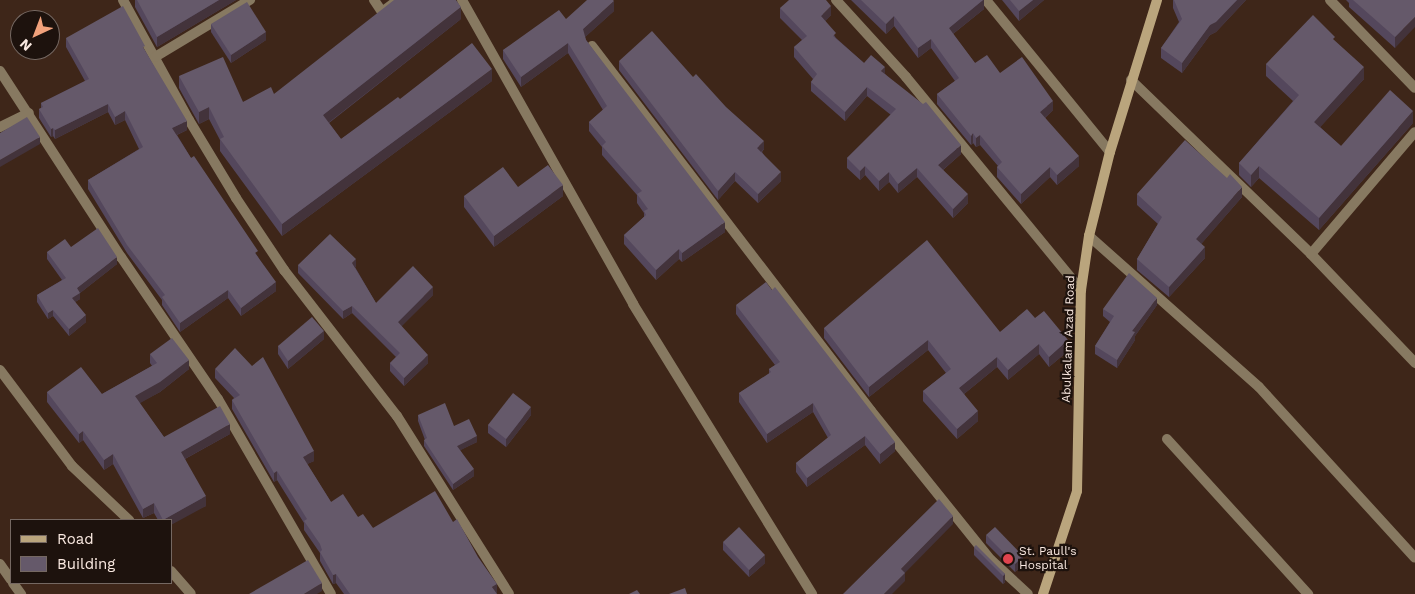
<!DOCTYPE html>
<html>
<head>
<meta charset="utf-8">
<style>
	body { margin:0 }
	#map { position:relative; width:1415px; height:594px; overflow:hidden; background:#3e2619; font-family:"Work Sans",sans-serif }
	div>[style] { position:absolute }
	.minor>* { height:10px; margin:-5px; padding:0 5px; transform-origin:5px; border-radius:5px; background:#877961 }
	.secondary>* { height:10px; margin:-5px; padding:0 5px; transform-origin:5px; border-radius:5px; background:#baa57d }
	.wall>* { inset:0; background:#54475c }
	.shaded-wall>* { inset:0; background:#43333b }
	.building>* { inset:0; background:#65596a }
	.dots>* { width:14px; height:14px; translate:-50% -50%; box-sizing:border-box; border:2px solid #1d120d; border-radius:50% }
	span { translate:-50% -50%; white-space:nowrap; text-align:center; line-height:1.15; -webkit-text-stroke:4.5px #1d120d; paint-order:stroke }
	.street-label { font-size:12px; color:#fae9e1 }
	.poi-label { font-size:12px; color:#fae9e1 }
	.left { translate:0 -50%; text-align:left }
	.legend { position:absolute; left:10px; top:519px; width:162px; height:65px; box-sizing:border-box; background:#1d120d; border:1px solid #756862; margin:0; padding:6px 9px; list-style:none; font-size:15px; color:#fae9e1 }
	.legend li { display:flex; align-items:center; gap:10px; height:25px }
	.legend b { width:25px; border:1px solid #756862 }
	.north { position:absolute; left:10px; top:10px; width:50px; height:50px; box-sizing:border-box; background:#1d120d; border:1px solid #756862; border-radius:50%; rotate:223deg; font-size:14px; font-weight:700; line-height:20px; text-align:center; color:#fae9e1 }
	.north::after { content:''; display:block; margin:auto; width:18px; height:22px; background:#f1a17b; clip-path:polygon(50% 0,100% 100%,50% 72%,0 100%) }
</style>
</head>
<body>
<div id="map">
	<div class="minor">
		<div style="left:123px;top:0;width:137px;rotate:61.2deg"></div>
		<div style="left:189px;top:120px;width:91px;rotate:58.9deg"></div>
		<div style="left:236px;top:198px;width:87px;rotate:56.3deg"></div>
		<div style="left:284px;top:270px;width:185px;rotate:52.3deg"></div>
		<div style="left:397px;top:416px;width:210px;rotate:57.8deg"></div>
		<div style="left:374px;top:0;width:14px;rotate:56deg"></div>
		<div style="left:382px;top:12px;width:20px;rotate:-37deg"></div>
		<div style="left:462px;top:0;width:349px;rotate:60.6deg"></div>
		<div style="left:633px;top:304px;width:341px;rotate:58.3deg"></div>
		<div style="left:836px;top:0;width:104px;rotate:47.7deg"></div>
		<div style="left:906px;top:77px;width:276px;rotate:50.6deg"></div>
		<div style="left:986px;top:0;width:196px;rotate:50.8deg"></div>
		<div style="left:1330px;top:0;width:122px;rotate:46deg"></div>
		<div style="left:592px;top:46px;width:459px;rotate:52.6deg"></div>
		<div style="left:871px;top:411px;width:191px;rotate:51.2deg"></div>
		<div style="left:991px;top:560px;width:50px;rotate:42.6deg"></div>
		<div style="left:155px;top:57px;width:111px;rotate:-31deg"></div>
		<div style="left:0;top:71px;width:222px;rotate:57deg"></div>
		<div style="left:121px;top:257px;width:172px;rotate:55.7deg"></div>
		<div style="left:218px;top:399px;width:225px;rotate:59.9deg"></div>
		<div style="left:1131px;top:80px;width:250px;rotate:44deg"></div>
		<div style="left:1311px;top:254px;width:151px;rotate:46.3deg"></div>
		<div style="left:0;top:127px;width:32px;rotate:-26deg"></div>
		<div style="left:1089px;top:236px;width:227px;rotate:41.6deg"></div>
		<div style="left:1259px;top:387px;width:231px;rotate:47.6deg"></div>
		<div style="left:1311px;top:254px;width:160px;rotate:-49.6deg"></div>
		<div style="left:0;top:370px;width:120px;rotate:53.1deg"></div>
		<div style="left:72px;top:466px;width:79px;rotate:43.5deg"></div>
		<div style="left:1167px;top:439px;width:210px;rotate:47.7deg"></div>
		<div style="left:0;top:564px;width:19px;rotate:55deg"></div>
		<div style="left:171px;top:571px;width:30px;rotate:49deg"></div>
		<div style="left:13px;top:583px;width:14px;rotate:54deg"></div>
	</div>
	<div class="secondary">
		<div style="left:1043px;top:594px;width:108px;rotate:-71.7deg"></div>
		<div style="left:1077px;top:491px;width:201px;rotate:-88.9deg"></div>
		<div style="left:1081px;top:290px;width:55px;rotate:-81.6deg"></div>
		<div style="left:1089px;top:236px;width:87px;rotate:-76deg"></div>
		<div style="left:1110px;top:152px;width:159px;rotate:-72.8deg"></div>
	</div>
	<div class="wall">
		<div style="clip-path:polygon(135px 0,236px 0,157px 47px,135px 7px)"></div>
		<div style="clip-path:polygon(851px 0,984px 0,984px 9px,953px 34px,975px 63px,1000px 73px,1053px 110px,1045px 118px,1079px 166px,1057px 185px,1050px 177px,1021px 204px,997px 177px,997px 167px,998px 166px,980px 145px,976px 147px,973px 143px,971px 145px,937px 104px,937px 94px,955px 81px,931px 48px,918px 58px,894px 26px,886px 34px)"></div>
		<div style="clip-path:polygon(1002px 0,1044px 0,1019px 21px)"></div>
		<div style="clip-path:polygon(1173px 0,1246px 0,1216px 32px,1210px 35px,1182px 73px,1161px 58px,1161px 48px,1179px 22px,1173px 8px)"></div>
		<div style="clip-path:polygon(1346px 0,1415px 0,1395px 48px,1349px 7px,1349px 3px)"></div>
		<div style="clip-path:polygon(780px 8px,831px 15px,825px 21px,836px 38px,864px 63px,885px 74px,961px 154px,943px 170px,968px 203px,953px 218px,917px 177px,898px 193px,889px 182px,879px 191px,865px 175px,860px 180px,847px 168px,847px 158px,891px 115px,867px 96px,845px 121px,811px 91px,811px 82px,813px 79px,794px 57px,794px 47px,802px 40px,780px 18px)"></div>
		<div style="clip-path:polygon(614px 11px,585px 37px,586px 40px,725px 232px,682px 262px,679px 259px,656px 280px,624px 244px,624px 235px,644px 217px,644px 213px,637px 203px,637px 195px,602px 155px,602px 147px,589px 131px,589px 122px,603px 110px,568px 53px,521px 87px,503px 59px,503px 50px,566px 19px)"></div>
		<div style="clip-path:polygon(461px 19px,329px 123px,341px 139px,400px 99px,492px 81px,282px 236px,220px 151px,220px 140px,209px 119px,199px 124px,179px 88px,179px 76px,243px 102px,274px 94px)"></div>
		<div style="clip-path:polygon(211px 24px,266px 40px,231px 63px,211px 32px)"></div>
		<div style="clip-path:polygon(66px 38px,145px 51px,187px 130px,177px 135px,191px 158px,258px 257px,276px 291px,241px 316px,228px 298px,180px 332px,162px 305px,162px 300px,127px 253px,88px 189px,88px 180px,139px 149px,125px 120px,115px 125px,108px 112px,55px 139px,53px 136px,51px 137px,39px 118px,39px 109px,41px 108px,41px 103px,85px 81px,66px 47px)"></div>
		<div style="clip-path:polygon(1335px 42px,1364px 79px,1320px 127px,1341px 146px,1413px 123px,1319px 230px,1259px 178px,1251px 187px,1239px 175px,1239px 163px,1293px 101px,1266px 76px,1266px 64px)"></div>
		<div style="clip-path:polygon(619px 61px,764px 149px,762px 152px,781px 181px,758px 203px,735px 181px,718px 200px,619px 70px)"></div>
		<div style="clip-path:polygon(518px 187px,563px 196px,494px 247px,464px 207px,464px 196px)"></div>
		<div style="clip-path:polygon(1137px 194px,1242px 197px,1201px 244px,1205px 258px,1169px 297px,1137px 270px,1137px 259px,1158px 224px,1137px 205px)"></div>
		<div style="clip-path:polygon(71px 247px,117px 264px,80px 293px,80px 299px,75px 302px,86px 322px,69px 336px,53px 316px,48px 319px,37px 302px,37px 295px,62px 280px,47px 259px,47px 252px)"></div>
		<div style="clip-path:polygon(298px 265px,356px 266px,355px 267px,376px 303px,433px 295px,401px 326px,428px 363px,404px 386px,390px 371px,390px 363px,396px 357px,352px 313px,343px 319px,298px 273px)"></div>
		<div style="clip-path:polygon(736px 305px,895px 451px,880px 464px,865px 445px,807px 487px,796px 472px,796px 463px,828px 438px,813px 412px,767px 443px,739px 402px,739px 393px,769px 374px,769px 369px,775px 365px,736px 314px)"></div>
		<div style="clip-path:polygon(1157px 305px,1135px 336px,1135px 340px,1117px 368px,1095px 354px,1095px 346px,1110px 322px,1103px 316px,1103px 309px)"></div>
		<div style="clip-path:polygon(1035px 318px,1068px 351px,1049px 367px,1039px 354px,1008px 380px,997px 367px,964px 394px,978px 421px,957px 439px,923px 401px,923px 391px,946px 373px,928px 350px,869px 397px,824px 338px,824px 328px,1000px 332px)"></div>
		<div style="clip-path:polygon(324px 339px,288px 369px,278px 354px,278px 346px)"></div>
		<div style="clip-path:polygon(150px 354px,189px 369px,160px 392px,139px 403px,164px 437px,230px 434px,185px 459px,206px 506px,171px 520px,158px 520px,154px 513px,143px 518px,113px 464px,104px 470px,83px 440px,79px 443px,47px 402px,47px 392px,102px 394px,152px 366px,150px 363px)"></div>
		<div style="clip-path:polygon(215px 369px,314px 461px,307px 464px,331px 502px,358px 517px,373px 528px,497px 594px,344px 594px,336px 583px,333px 584px,320px 561px,320px 553px,304px 530px,304px 523px,277px 480px,274px 482px,232px 409px,232px 400px,234px 398px,215px 378px)"></div>
		<div style="clip-path:polygon(418px 415px,454px 426px,477px 442px,460px 450px,474px 476px,453px 490px,424px 446px,424px 440px,425px 440px,418px 421px)"></div>
		<div style="clip-path:polygon(531px 415px,506px 447px,488px 433px,488px 425px)"></div>
		<div style="clip-path:polygon(986px 535px,1023px 564px,1015px 572px,986px 543px)"></div>
		<div style="clip-path:polygon(723px 542px,765px 563px,749px 577px,723px 550px)"></div>
		<div style="clip-path:polygon(974px 547px,1005px 574px,1005px 582px,1003px 584px,974px 555px)"></div>
	</div>
	<div class="shaded-wall">
		<div style="clip-path:polygon(219px 0,236px 0,157px 47px,157px 37px)"></div>
		<div style="clip-path:polygon(983px 0,984px 0,984px 9px,949px 37px,949px 28px)"></div>
		<div style="clip-path:polygon(1033px 0,1044px 0,1019px 21px,1019px 11px)"></div>
		<div style="clip-path:polygon(1237px 0,1246px 0,1216px 32px,1210px 35px,1182px 73px,1182px 63px,1210px 25px)"></div>
		<div style="clip-path:polygon(614px 1px,614px 11px,583px 39px,583px 29px)"></div>
		<div style="clip-path:polygon(831px 6px,831px 15px,821px 26px,821px 16px)"></div>
		<div style="clip-path:polygon(461px 7px,461px 19px,323px 127px,323px 115px)"></div>
		<div style="clip-path:polygon(894px 16px,894px 26px,886px 34px,886px 24px)"></div>
		<div style="clip-path:polygon(1415px 17px,1415px 27px,1395px 48px,1395px 37px)"></div>
		<div style="clip-path:polygon(266px 32px,266px 40px,231px 63px,231px 55px)"></div>
		<div style="clip-path:polygon(931px 39px,931px 48px,918px 58px,918px 48px)"></div>
		<div style="clip-path:polygon(568px 43px,568px 53px,521px 87px,521px 77px)"></div>
		<div style="clip-path:polygon(885px 67px,885px 76px,881px 71px)"></div>
		<div style="clip-path:polygon(1364px 67px,1364px 79px,1314px 134px,1314px 122px)"></div>
		<div style="clip-path:polygon(492px 69px,492px 81px,282px 236px,282px 224px)"></div>
		<div style="clip-path:polygon(867px 87px,867px 96px,845px 121px,845px 112px)"></div>
		<div style="clip-path:polygon(1053px 101px,1053px 110px,1040px 122px,1040px 112px)"></div>
		<div style="clip-path:polygon(108px 104px,108px 112px,55px 139px,55px 130px)"></div>
		<div style="clip-path:polygon(209px 107px,209px 119px,199px 124px,199px 112px)"></div>
		<div style="clip-path:polygon(125px 111px,125px 120px,115px 125px,115px 117px)"></div>
		<div style="clip-path:polygon(1413px 111px,1413px 123px,1319px 230px,1319px 218px)"></div>
		<div style="clip-path:polygon(187px 121px,187px 130px,172px 137px,172px 128px)"></div>
		<div style="clip-path:polygon(53px 128px,53px 136px,51px 137px,51px 129px)"></div>
		<div style="clip-path:polygon(973px 133px,973px 143px,971px 145px,971px 136px)"></div>
		<div style="clip-path:polygon(980px 135px,980px 145px,976px 147px,976px 138px)"></div>
		<div style="clip-path:polygon(40px 137px,40px 144px,0 167px,0 160px)"></div>
		<div style="clip-path:polygon(764px 141px,764px 149px,757px 156px,757px 148px)"></div>
		<div style="clip-path:polygon(961px 145px,961px 154px,938px 174px,938px 165px)"></div>
		<div style="clip-path:polygon(1079px 156px,1079px 166px,1057px 185px,1057px 175px)"></div>
		<div style="clip-path:polygon(865px 166px,865px 175px,860px 180px,860px 171px)"></div>
		<div style="clip-path:polygon(1259px 166px,1259px 178px,1251px 187px,1251px 175px)"></div>
		<div style="clip-path:polygon(1050px 167px,1050px 177px,1021px 204px,1021px 194px)"></div>
		<div style="clip-path:polygon(917px 168px,917px 177px,898px 193px,898px 184px)"></div>
		<div style="clip-path:polygon(735px 172px,735px 181px,718px 200px,718px 191px)"></div>
		<div style="clip-path:polygon(781px 172px,781px 181px,758px 203px,758px 194px)"></div>
		<div style="clip-path:polygon(889px 172px,889px 182px,879px 191px,879px 181px)"></div>
		<div style="clip-path:polygon(563px 185px,563px 196px,494px 247px,494px 236px)"></div>
		<div style="clip-path:polygon(1242px 187px,1242px 197px,1196px 250px,1196px 239px)"></div>
		<div style="clip-path:polygon(968px 194px,968px 203px,953px 218px,953px 209px)"></div>
		<div style="clip-path:polygon(725px 222px,725px 232px,682px 262px,682px 253px)"></div>
		<div style="clip-path:polygon(1205px 247px,1205px 258px,1169px 297px,1169px 287px)"></div>
		<div style="clip-path:polygon(679px 249px,679px 259px,656px 280px,656px 270px)"></div>
		<div style="clip-path:polygon(117px 257px,117px 264px,80px 293px,80px 299px,72px 304px,72px 298px,77px 288px)"></div>
		<div style="clip-path:polygon(356px 259px,356px 266px,352px 270px,352px 263px)"></div>
		<div style="clip-path:polygon(276px 282px,276px 291px,241px 316px,241px 308px)"></div>
		<div style="clip-path:polygon(433px 287px,433px 295px,398px 330px,398px 322px)"></div>
		<div style="clip-path:polygon(228px 290px,228px 298px,180px 332px,180px 323px)"></div>
		<div style="clip-path:polygon(1157px 298px,1157px 305px,1135px 336px,1135px 340px,1117px 368px,1117px 360px,1132px 331px)"></div>
		<div style="clip-path:polygon(352px 306px,352px 313px,343px 319px,343px 311px)"></div>
		<div style="clip-path:polygon(53px 310px,53px 316px,48px 319px,48px 313px)"></div>
		<div style="clip-path:polygon(86px 315px,86px 322px,69px 336px,69px 329px)"></div>
		<div style="clip-path:polygon(324px 331px,324px 339px,288px 369px,288px 361px)"></div>
		<div style="clip-path:polygon(928px 340px,928px 350px,869px 397px,869px 387px)"></div>
		<div style="clip-path:polygon(1068px 340px,1068px 351px,1049px 367px,1049px 357px)"></div>
		<div style="clip-path:polygon(1039px 344px,1039px 354px,1008px 380px,1008px 370px)"></div>
		<div style="clip-path:polygon(428px 355px,428px 363px,404px 386px,404px 378px)"></div>
		<div style="clip-path:polygon(997px 357px,997px 367px,959px 398px,959px 388px)"></div>
		<div style="clip-path:polygon(189px 360px,189px 369px,160px 392px,135px 406px,135px 396px)"></div>
		<div style="clip-path:polygon(813px 403px,813px 412px,767px 443px,767px 434px)"></div>
		<div style="clip-path:polygon(531px 407px,531px 415px,506px 447px,506px 439px)"></div>
		<div style="clip-path:polygon(978px 411px,978px 421px,957px 439px,957px 429px)"></div>
		<div style="clip-path:polygon(230px 424px,230px 434px,181px 461px,181px 452px)"></div>
		<div style="clip-path:polygon(83px 431px,83px 440px,79px 443px,79px 434px)"></div>
		<div style="clip-path:polygon(477px 436px,477px 442px,457px 452px,457px 446px)"></div>
		<div style="clip-path:polygon(865px 436px,865px 445px,807px 487px,807px 478px)"></div>
		<div style="clip-path:polygon(895px 442px,895px 451px,880px 464px,880px 454px)"></div>
		<div style="clip-path:polygon(314px 451px,314px 461px,303px 466px,303px 457px)"></div>
		<div style="clip-path:polygon(113px 454px,113px 464px,104px 470px,104px 460px)"></div>
		<div style="clip-path:polygon(474px 469px,474px 476px,453px 490px,453px 484px)"></div>
		<div style="clip-path:polygon(277px 471px,277px 480px,274px 482px,274px 473px)"></div>
		<div style="clip-path:polygon(206px 496px,206px 506px,171px 525px,171px 520px,163px 520px)"></div>
		<div style="clip-path:polygon(154px 503px,154px 513px,143px 518px,143px 509px)"></div>
		<div style="clip-path:polygon(953px 516px,953px 524px,901px 577px,901px 569px)"></div>
		<div style="clip-path:polygon(765px 555px,765px 563px,749px 577px,749px 570px)"></div>
		<div style="clip-path:polygon(1023px 556px,1023px 564px,1015px 572px,1015px 564px)"></div>
		<div style="clip-path:polygon(905px 573px,905px 581px,892px 594px,884px 594px)"></div>
		<div style="clip-path:polygon(336px 574px,336px 583px,333px 584px,333px 575px)"></div>
		<div style="clip-path:polygon(1005px 574px,1005px 582px,1003px 584px,1003px 576px)"></div>
		<div style="clip-path:polygon(322px 583px,322px 591px,317px 594px,304px 594px)"></div>
		<div style="clip-path:polygon(497px 584px,497px 593px,496px 594px,492px 587px)"></div>
	</div>
	<div class="building">
		<div style="clip-path:polygon(137px 0,219px 0,157px 37px)"></div>
		<div style="clip-path:polygon(394px 0,456px 0,461px 7px,323px 115px,341px 139px,398px 97px,400px 99px,472px 43px,492px 69px,282px 224px,220px 139px,224px 137px,209px 107px,199px 112px,179px 76px,223px 57px,243px 102px,271px 87px,274px 94px)"></div>
		<div style="clip-path:polygon(587px 0,613px 0,614px 1px,583px 29px,586px 40px,725px 222px,682px 253px,679px 249px,656px 270px,624px 235px,646px 215px,644px 211px,648px 209px,637px 194px,642px 191px,602px 146px,606px 142px,589px 122px,607px 106px,568px 43px,521px 77px,503px 50px,559px 10px,566px 19px)"></div>
		<div style="clip-path:polygon(789px 0,826px 0,831px 6px,821px 16px,836px 33px,833px 36px,864px 63px,871px 55px,885px 67px,881px 71px,923px 104px,926px 102px,961px 145px,938px 165px,968px 194px,953px 209px,917px 168px,898px 184px,889px 172px,879px 181px,865px 166px,860px 171px,847px 158px,896px 109px,867px 87px,845px 112px,811px 82px,817px 74px,794px 47px,807px 36px,780px 8px)"></div>
		<div style="clip-path:polygon(861px 0,983px 0,949px 28px,975px 63px,987px 55px,1000px 73px,1022px 57px,1053px 101px,1040px 112px,1079px 156px,1057px 175px,1050px 167px,1021px 194px,997px 167px,1002px 162px,980px 135px,976px 138px,973px 133px,971px 136px,937px 94px,959px 78px,931px 39px,918px 48px,894px 16px,886px 24px)"></div>
		<div style="clip-path:polygon(1010px 0,1033px 0,1019px 11px)"></div>
		<div style="clip-path:polygon(1174px 0,1237px 0,1216px 22px,1210px 25px,1182px 63px,1161px 48px,1182px 19px)"></div>
		<div style="clip-path:polygon(1353px 0,1415px 0,1415px 17px,1395px 37px)"></div>
		<div style="clip-path:polygon(247px 2px,266px 32px,231px 55px,211px 24px)"></div>
		<div style="clip-path:polygon(123px 6px,145px 46px,143px 47px,187px 121px,172px 128px,191px 158px,194px 156px,258px 251px,255px 253px,276px 282px,241px 308px,228px 290px,180px 323px,162px 297px,165px 295px,127px 245px,88px 180px,143px 147px,125px 111px,115px 117px,108px 104px,55px 130px,53px 128px,51px 129px,39px 109px,43px 107px,41px 103px,89px 79px,66px 38px)"></div>
		<div style="clip-path:polygon(1313px 15px,1335px 37px,1333px 39px,1364px 67px,1314px 122px,1341px 146px,1390px 90px,1413px 111px,1319px 218px,1259px 166px,1251px 175px,1239px 163px,1299px 95px,1266px 64px)"></div>
		<div style="clip-path:polygon(652px 31px,693px 77px,696px 74px,726px 107px,764px 141px,757px 148px,781px 172px,758px 194px,735px 172px,718px 191px,619px 61px)"></div>
		<div style="clip-path:polygon(27px 117px,40px 137px,0 160px,0 133px)"></div>
		<div style="clip-path:polygon(1185px 140px,1227px 178px,1230px 174px,1242px 187px,1196px 239px,1205px 247px,1169px 287px,1137px 259px,1162px 217px,1137px 194px)"></div>
		<div style="clip-path:polygon(548px 165px,563px 185px,494px 236px,464px 196px,503px 167px,518px 187px)"></div>
		<div style="clip-path:polygon(98px 228px,117px 257px,77px 288px,80px 293px,72px 298px,86px 315px,69px 329px,53px 310px,48px 313px,37px 295px,66px 278px,47px 252px,65px 239px,71px 247px)"></div>
		<div style="clip-path:polygon(330px 234px,356px 259px,352px 263px,376px 303px,413px 266px,433px 287px,398px 322px,428px 355px,404px 378px,390px 363px,400px 353px,352px 306px,343px 311px,298px 265px)"></div>
		<div style="clip-path:polygon(927px 240px,1000px 332px,1027px 309px,1035px 318px,1044px 311px,1068px 340px,1049px 357px,1039px 344px,1008px 370px,997px 357px,959px 388px,978px 411px,957px 429px,923px 391px,951px 369px,928px 340px,869px 387px,824px 328px)"></div>
		<div style="clip-path:polygon(1129px 273px,1157px 298px,1132px 331px,1135px 332px,1117px 360px,1095px 346px,1114px 316px,1103px 309px)"></div>
		<div style="clip-path:polygon(766px 282px,772px 290px,775px 287px,895px 442px,880px 454px,865px 436px,807px 478px,796px 463px,831px 435px,813px 403px,767px 434px,739px 393px,771px 372px,769px 369px,780px 362px,736px 305px)"></div>
		<div style="clip-path:polygon(312px 317px,324px 331px,288px 361px,278px 346px)"></div>
		<div style="clip-path:polygon(172px 338px,189px 360px,160px 382px,135px 396px,164px 437px,220px 406px,230px 424px,181px 452px,206px 496px,163px 520px,154px 503px,143px 509px,113px 454px,104px 460px,83px 431px,79px 434px,47px 392px,81px 367px,102px 394px,157px 363px,150px 354px)"></div>
		<div style="clip-path:polygon(235px 348px,252px 366px,263px 357px,314px 451px,303px 457px,331px 502px,343px 494px,358px 517px,363px 514px,373px 528px,435px 491px,453px 522px,457px 519px,478px 557px,497px 584px,492px 587px,497px 594px,350px 594px,336px 574px,333px 575px,320px 552px,322px 550px,320px 544px,304px 521px,307px 519px,277px 471px,274px 473px,232px 400px,240px 395px,215px 369px)"></div>
		<div style="clip-path:polygon(513px 393px,531px 407px,506px 439px,488px 425px)"></div>
		<div style="clip-path:polygon(445px 403px,454px 426px,469px 419px,477px 436px,457px 446px,474px 469px,453px 484px,424px 440px,427px 438px,418px 415px)"></div>
		<div style="clip-path:polygon(939px 499px,953px 516px,901px 569px,905px 573px,884px 594px,843px 594px)"></div>
		<div style="clip-path:polygon(739px 527px,765px 555px,749px 570px,723px 542px)"></div>
		<div style="clip-path:polygon(995px 527px,1023px 556px,1015px 564px,986px 535px)"></div>
		<div style="clip-path:polygon(976px 545px,1005px 574px,1003px 576px,974px 547px)"></div>
		<div style="clip-path:polygon(308px 560px,322px 583px,304px 594px,249px 594px)"></div>
		<div style="clip-path:polygon(685px 588px,687px 594px,669px 594px)"></div>
		<div style="clip-path:polygon(637px 590px,640px 594px,629px 594px)"></div>
	</div>
	<div class="dots">
		<div style="left:1008px;top:559px;background:#e0444e"></div>
	</div>
	<div class="street-label">
		<span style="left:1069px;top:339px;rotate:-88deg">Abulkalam Azad Road</span>
	</div>
	<div class="poi-label">
		<span class="left" style="left:1019px;top:559px">St. Paull's<br>Hospital</span>
	</div>
	<ul class="legend">
	<li><b style="height:6px;background:#baa57d"></b>Road</li>
	<li><b style="height:14px;background:#65596a"></b>Building</li>
	</ul>
	<div class="north">N</div>
</div>
</body>
</html>
